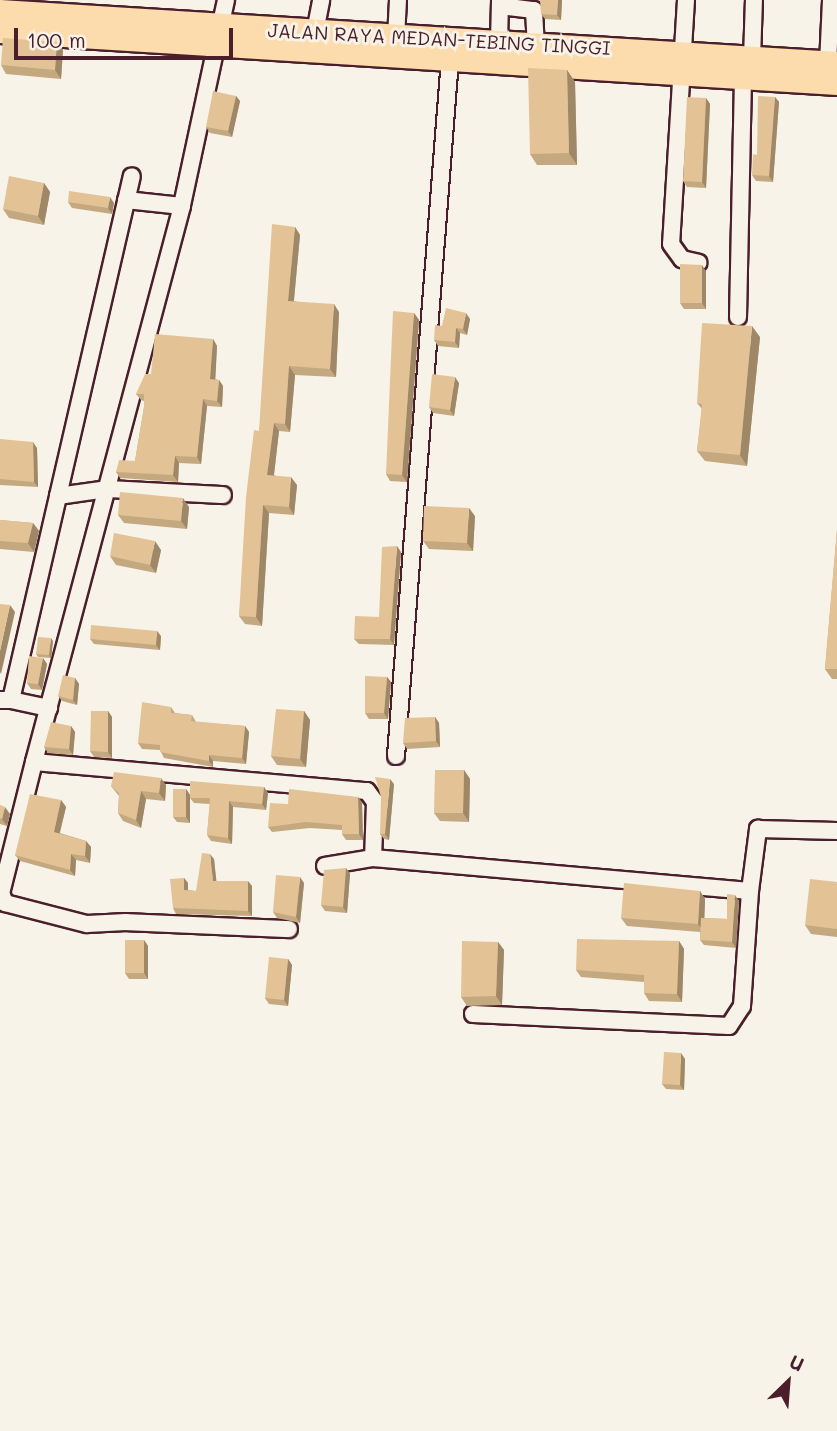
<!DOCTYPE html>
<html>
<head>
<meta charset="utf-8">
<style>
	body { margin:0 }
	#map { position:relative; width:837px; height:1431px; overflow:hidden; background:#f7f3e8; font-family:Mali,sans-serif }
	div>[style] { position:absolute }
	.roads { filter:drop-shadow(2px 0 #4a1f2b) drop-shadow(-2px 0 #4a1f2b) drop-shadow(0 2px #4a1f2b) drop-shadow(0 -2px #4a1f2b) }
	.minor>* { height:16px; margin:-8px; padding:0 8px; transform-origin:8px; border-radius:8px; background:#f7f3e8 }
	.trunk>* { height:24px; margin:-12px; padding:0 12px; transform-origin:12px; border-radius:12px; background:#fcdcac }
	.wall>* { inset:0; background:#c3a880 }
	.shaded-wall>* { inset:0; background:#9f8868 }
	.building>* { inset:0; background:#e3c395 }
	span { translate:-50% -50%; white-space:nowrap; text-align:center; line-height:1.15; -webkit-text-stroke:6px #f7f3e8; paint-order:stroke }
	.street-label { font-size:19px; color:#4a1f2b }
	.north { position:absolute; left:753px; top:1347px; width:70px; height:70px; -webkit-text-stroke:5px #f7f3e8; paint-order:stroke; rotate:25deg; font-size:19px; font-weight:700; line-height:28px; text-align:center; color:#4a1f2b }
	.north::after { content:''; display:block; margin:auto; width:24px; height:32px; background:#4a1f2b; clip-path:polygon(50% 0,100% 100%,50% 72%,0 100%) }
	.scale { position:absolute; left:14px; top:28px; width:219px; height:32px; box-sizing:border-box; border:4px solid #4a1f2b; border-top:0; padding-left:9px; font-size:21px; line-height:24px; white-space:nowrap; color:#4a1f2b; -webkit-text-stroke:5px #f7f3e8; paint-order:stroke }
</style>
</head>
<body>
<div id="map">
	<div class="roads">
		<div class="minor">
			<div style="left:226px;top:0;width:211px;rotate:102.1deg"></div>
			<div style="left:182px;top:206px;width:575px;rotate:104.91deg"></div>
			<div style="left:34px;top:762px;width:334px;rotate:5deg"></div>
			<div style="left:367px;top:791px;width:14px;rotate:54deg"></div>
			<div style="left:375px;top:802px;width:56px;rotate:92deg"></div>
			<div style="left:373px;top:858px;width:378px;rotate:5deg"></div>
			<div style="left:750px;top:891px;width:63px;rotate:-82.6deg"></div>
			<div style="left:758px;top:829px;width:79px;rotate:1.5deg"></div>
			<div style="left:686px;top:0;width:244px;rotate:93.5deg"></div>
			<div style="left:671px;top:244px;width:19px;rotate:54deg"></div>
			<div style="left:682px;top:259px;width:17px;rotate:13deg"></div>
			<div style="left:500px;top:6px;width:34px;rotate:7deg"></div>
			<div style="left:534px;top:10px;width:34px;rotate:87deg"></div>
			<div style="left:315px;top:32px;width:33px;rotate:-79deg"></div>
			<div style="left:396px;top:38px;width:38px;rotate:-87deg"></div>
			<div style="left:499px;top:42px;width:42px;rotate:-88.6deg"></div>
			<div style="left:752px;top:59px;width:59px;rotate:-88.1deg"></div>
			<div style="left:828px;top:64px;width:64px;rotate:-87.3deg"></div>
			<div style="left:126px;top:200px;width:56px;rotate:6.1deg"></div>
			<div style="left:738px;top:317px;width:239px;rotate:-88.8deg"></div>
			<div style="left:58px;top:496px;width:328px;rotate:-77deg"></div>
			<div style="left:0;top:700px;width:11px"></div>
			<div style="left:11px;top:700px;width:209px;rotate:-77deg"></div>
			<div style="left:58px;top:496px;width:49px;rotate:-8.1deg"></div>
			<div style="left:107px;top:489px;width:116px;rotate:3deg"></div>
			<div style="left:11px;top:700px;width:39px;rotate:12deg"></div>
			<div style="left:396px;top:756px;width:699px;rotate:-85.57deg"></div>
			<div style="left:34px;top:762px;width:135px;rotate:104.1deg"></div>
			<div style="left:1px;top:893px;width:11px;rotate:68deg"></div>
			<div style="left:5px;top:903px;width:85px;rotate:14.4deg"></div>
			<div style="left:87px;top:924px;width:39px;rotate:-3deg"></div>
			<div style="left:126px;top:922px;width:163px;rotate:2.5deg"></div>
			<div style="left:325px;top:866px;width:49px;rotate:-9.5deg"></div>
			<div style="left:473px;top:1014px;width:256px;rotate:2.7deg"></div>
			<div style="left:729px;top:1026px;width:24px;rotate:-57deg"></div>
			<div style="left:742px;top:1006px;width:115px;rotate:-86deg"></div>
		</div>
		<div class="trunk">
			<div style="left:0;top:12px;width:839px;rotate:3.56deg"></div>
			<div style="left:0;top:31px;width:839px;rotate:3.56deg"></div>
		</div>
	</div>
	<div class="wall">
		<div style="clip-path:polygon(562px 0,561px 20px,545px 19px,541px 14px)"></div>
		<div style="clip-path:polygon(57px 42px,63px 50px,61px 79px,6px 74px,1px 65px)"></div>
		<div style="clip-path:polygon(567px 70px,575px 82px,577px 165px,537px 165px,530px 154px)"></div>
		<div style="clip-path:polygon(236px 96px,240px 101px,232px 137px,210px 133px,206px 127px)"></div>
		<div style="clip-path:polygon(775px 97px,779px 102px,773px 182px,756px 181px,752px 175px)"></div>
		<div style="clip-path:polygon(706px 98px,710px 104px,706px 188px,687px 187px,683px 181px)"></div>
		<div style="clip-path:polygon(44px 183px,50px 192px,44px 225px,9px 218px,3px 209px)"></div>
		<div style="clip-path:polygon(68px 202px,114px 203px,112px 214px,72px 208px)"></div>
		<div style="clip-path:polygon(295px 227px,300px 235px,294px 301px,339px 312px,336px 377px,295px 375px,290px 432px,279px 431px,274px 475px,297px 485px,294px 515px,269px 513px,262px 626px,245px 624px,239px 616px,259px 431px)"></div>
		<div style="clip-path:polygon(706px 271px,706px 309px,684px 309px,680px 303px)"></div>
		<div style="clip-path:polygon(414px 313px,419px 320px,407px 482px,390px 481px,386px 474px)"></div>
		<div style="clip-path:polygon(470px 319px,467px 335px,460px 333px,459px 348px,438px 346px,434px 340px,442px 326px)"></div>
		<div style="clip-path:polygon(760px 337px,747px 466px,705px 461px,697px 451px,702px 409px,697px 403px)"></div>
		<div style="clip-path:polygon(213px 339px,217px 346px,215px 379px,219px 380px,223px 386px,222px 407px,207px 406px,201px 464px,179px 463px,178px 482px,120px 478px,116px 472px,135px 461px,144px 407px,144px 401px,141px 400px,136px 394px,151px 374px)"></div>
		<div style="clip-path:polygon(459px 383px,454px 416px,433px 413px,429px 407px)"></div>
		<div style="clip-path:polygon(0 439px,37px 448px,38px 487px,0 485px)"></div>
		<div style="clip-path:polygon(189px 507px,187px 529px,124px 523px,118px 515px)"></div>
		<div style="clip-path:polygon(475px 516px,473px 551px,429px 549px,423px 541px)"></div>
		<div style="clip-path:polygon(0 520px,33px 523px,39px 531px,34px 552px,0 549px)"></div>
		<div style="clip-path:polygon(837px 530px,837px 679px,832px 679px,825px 669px)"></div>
		<div style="clip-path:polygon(161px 550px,156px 573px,116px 565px,110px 556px)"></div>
		<div style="clip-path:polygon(401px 552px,394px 645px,359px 644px,354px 639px,379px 617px)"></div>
		<div style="clip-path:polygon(161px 636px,160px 650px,94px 644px,90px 639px)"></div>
		<div style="clip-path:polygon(53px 641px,51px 658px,38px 657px,36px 654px)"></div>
		<div style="clip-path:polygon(43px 658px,47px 664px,42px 690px,31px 689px,27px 683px)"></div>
		<div style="clip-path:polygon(387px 677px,391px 682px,388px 719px,369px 719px,365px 713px)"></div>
		<div style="clip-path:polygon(75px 678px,79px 684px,77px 705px,62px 701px,58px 696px)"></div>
		<div style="clip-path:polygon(171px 707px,175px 713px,192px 715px,196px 722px,245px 726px,249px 732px,246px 764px,213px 761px,213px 767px,164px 758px,160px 750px,142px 749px,138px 743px)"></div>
		<div style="clip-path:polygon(108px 711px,112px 717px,112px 758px,94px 757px,90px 751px)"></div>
		<div style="clip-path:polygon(304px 711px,310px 720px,306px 767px,277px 765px,271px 756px)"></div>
		<div style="clip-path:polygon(435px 717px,439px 723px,440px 747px,407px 749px,403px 743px)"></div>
		<div style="clip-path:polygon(71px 726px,75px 732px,73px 755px,48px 753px,44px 747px)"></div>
		<div style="clip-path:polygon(464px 770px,470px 779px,469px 822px,440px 821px,434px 813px)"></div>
		<div style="clip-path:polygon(394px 784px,389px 840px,384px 839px,380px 834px)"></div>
		<div style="clip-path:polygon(166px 785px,165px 801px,146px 799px,141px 828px,123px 821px,118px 813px,119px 796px,111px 786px)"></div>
		<div style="clip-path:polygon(264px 787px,268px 793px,266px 810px,233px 807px,232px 844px,211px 841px,207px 835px,210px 804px,194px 803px,190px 798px,190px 823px,177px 822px,173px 817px,186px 789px,190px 795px)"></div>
		<div style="clip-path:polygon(358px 797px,362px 803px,363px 840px,346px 840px,342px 834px,342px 830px,310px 828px,272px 832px,268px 827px,288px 804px)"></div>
		<div style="clip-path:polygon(61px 800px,66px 807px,60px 833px,86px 841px,91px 847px,90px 863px,76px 860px,75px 876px,20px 861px,15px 855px)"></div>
		<div style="clip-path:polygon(0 805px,10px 814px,7px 826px,0 824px)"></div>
		<div style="clip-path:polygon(214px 859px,216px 881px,252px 886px,252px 916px,176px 914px,173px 908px,184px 878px,188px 883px,188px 890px,196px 891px)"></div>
		<div style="clip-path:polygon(346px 868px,350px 874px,347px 913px,325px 911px,321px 905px)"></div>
		<div style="clip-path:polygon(837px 882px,837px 937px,811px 934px,805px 925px)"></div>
		<div style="clip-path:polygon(304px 883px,300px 923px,277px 918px,273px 912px)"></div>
		<div style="clip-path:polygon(700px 891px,705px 899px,704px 918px,727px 919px,739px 901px,736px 948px,704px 945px,700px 940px,700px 932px,627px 926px,621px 918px)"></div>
		<div style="clip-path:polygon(144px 940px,148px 946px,148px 979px,129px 979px,125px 973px)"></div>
		<div style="clip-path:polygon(679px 941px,684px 949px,682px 1002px,649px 1001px,644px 993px,644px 982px,581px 977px,576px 970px)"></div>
		<div style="clip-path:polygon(498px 942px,504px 950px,502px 1005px,467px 1006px,461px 997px)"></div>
		<div style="clip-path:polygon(288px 959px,292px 965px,288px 1006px,269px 1004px,265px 998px)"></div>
		<div style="clip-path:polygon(685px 1059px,684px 1090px,666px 1089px,662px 1084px)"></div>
	</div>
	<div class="shaded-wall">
		<div style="clip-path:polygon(558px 0,562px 0,561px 20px,557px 15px)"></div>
		<div style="clip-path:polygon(57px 42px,63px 50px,61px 79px,55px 70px)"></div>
		<div style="clip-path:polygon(567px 70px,575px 82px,577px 165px,569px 153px)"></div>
		<div style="clip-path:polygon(236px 96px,240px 101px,232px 137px,228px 131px)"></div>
		<div style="clip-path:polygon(775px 97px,779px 102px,773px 182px,769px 176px)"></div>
		<div style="clip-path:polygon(706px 98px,710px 104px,706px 188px,702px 182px)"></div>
		<div style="clip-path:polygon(44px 183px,50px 192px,44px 225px,38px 216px)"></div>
		<div style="clip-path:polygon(110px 197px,114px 203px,112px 214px,108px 208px)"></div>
		<div style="clip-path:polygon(295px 227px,300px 235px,293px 309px,288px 301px)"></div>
		<div style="clip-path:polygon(702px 265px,706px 271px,706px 309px,702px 303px)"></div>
		<div style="clip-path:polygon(334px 304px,339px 312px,336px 377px,330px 369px)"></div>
		<div style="clip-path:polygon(414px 313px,419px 320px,407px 482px,402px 475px)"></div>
		<div style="clip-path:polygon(466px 313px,470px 319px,467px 335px,463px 329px)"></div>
		<div style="clip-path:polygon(752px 326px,760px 337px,747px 466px,740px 455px)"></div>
		<div style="clip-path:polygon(456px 328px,460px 333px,459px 348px,455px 342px)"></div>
		<div style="clip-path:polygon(213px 339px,217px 346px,215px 386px,210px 379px)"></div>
		<div style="clip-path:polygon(289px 366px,295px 375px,290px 432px,285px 424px)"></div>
		<div style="clip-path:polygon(455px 377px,459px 383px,454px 416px,450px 410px)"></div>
		<div style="clip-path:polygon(219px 380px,223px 386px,222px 407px,217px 401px)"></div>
		<div style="clip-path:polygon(203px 399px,207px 406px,201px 464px,197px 457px)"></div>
		<div style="clip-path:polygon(274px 423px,279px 431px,273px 483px,267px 475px)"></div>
		<div style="clip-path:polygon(33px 442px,37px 448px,38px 487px,34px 482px)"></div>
		<div style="clip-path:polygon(175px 456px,179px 463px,178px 482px,173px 475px)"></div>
		<div style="clip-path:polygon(291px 477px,297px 485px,294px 515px,289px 507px)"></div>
		<div style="clip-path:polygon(183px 498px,189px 507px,187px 529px,181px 521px)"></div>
		<div style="clip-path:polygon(263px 505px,269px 513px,262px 626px,256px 617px)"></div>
		<div style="clip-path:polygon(469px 508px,475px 516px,473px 551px,467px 543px)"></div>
		<div style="clip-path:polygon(33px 523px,39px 531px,34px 552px,28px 543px)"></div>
		<div style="clip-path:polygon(155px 541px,161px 550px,156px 573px,150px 565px)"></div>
		<div style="clip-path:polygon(397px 546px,401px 552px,394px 645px,390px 639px)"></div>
		<div style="clip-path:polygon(10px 605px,15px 612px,1px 674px,0 672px,0 651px)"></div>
		<div style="clip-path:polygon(157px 631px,161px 636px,160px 650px,156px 645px)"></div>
		<div style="clip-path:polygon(51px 638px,53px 641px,51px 658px,49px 655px)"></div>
		<div style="clip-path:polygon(43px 658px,47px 664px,42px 690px,38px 684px)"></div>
		<div style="clip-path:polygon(387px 677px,391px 682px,388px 719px,384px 713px)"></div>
		<div style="clip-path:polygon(75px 678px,79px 684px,77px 705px,73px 700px)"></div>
		<div style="clip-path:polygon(108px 711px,112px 717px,112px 758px,108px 752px)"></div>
		<div style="clip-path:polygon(304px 711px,310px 720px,306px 767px,300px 759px)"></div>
		<div style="clip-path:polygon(435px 717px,439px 723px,440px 747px,436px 741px)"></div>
		<div style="clip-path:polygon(71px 726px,75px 732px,73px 755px,69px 749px)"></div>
		<div style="clip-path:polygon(245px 726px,249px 732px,246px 764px,242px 758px)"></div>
		<div style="clip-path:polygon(209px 755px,213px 761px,213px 767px,209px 761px)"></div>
		<div style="clip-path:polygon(464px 770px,470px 779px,469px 822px,463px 813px)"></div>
		<div style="clip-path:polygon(161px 778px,166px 785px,165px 801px,159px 793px)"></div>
		<div style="clip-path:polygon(390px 779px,394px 784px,389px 840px,385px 834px)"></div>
		<div style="clip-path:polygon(264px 787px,268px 793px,266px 810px,262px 804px)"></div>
		<div style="clip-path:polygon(186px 789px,190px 795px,190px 823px,186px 817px)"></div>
		<div style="clip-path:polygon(141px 791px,146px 799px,141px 828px,136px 820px)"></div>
		<div style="clip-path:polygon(358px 797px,362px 803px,363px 840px,359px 834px)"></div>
		<div style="clip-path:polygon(61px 800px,66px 807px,58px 839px,54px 832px)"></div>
		<div style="clip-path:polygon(229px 801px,233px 807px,232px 844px,228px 838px)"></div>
		<div style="clip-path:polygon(5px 807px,10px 814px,7px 826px,2px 819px)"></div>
		<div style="clip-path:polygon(86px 841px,91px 847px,90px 863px,85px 856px)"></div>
		<div style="clip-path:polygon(71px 854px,76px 860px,75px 876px,70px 870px)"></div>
		<div style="clip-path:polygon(210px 854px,214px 859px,217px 886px,213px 881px)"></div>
		<div style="clip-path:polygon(346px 868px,350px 874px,347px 913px,343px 907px)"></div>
		<div style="clip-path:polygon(300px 877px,304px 883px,300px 923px,296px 917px)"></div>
		<div style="clip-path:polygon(184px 878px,188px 883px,188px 895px,184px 890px)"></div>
		<div style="clip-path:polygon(248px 881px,252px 886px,252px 916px,248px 911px)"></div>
		<div style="clip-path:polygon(700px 891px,705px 899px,704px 932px,698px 924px)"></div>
		<div style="clip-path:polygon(735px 895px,739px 901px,736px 948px,732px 942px)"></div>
		<div style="clip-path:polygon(144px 940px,148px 946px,148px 979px,144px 973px)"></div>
		<div style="clip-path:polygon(679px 941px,684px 949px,682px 1002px,677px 994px)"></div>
		<div style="clip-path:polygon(498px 942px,504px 950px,502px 1005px,496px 996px)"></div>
		<div style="clip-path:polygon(288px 959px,292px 965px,288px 1006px,284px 1000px)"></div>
		<div style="clip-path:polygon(681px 1053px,685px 1059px,684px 1090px,680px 1085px)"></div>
	</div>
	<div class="building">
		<div style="clip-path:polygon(540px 0,558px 0,557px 15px,541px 14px)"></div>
		<div style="clip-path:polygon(3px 38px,57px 42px,55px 70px,1px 65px)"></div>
		<div style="clip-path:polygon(528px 68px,567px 70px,569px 153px,530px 154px)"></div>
		<div style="clip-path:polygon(213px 91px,236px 96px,228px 131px,206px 127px)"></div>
		<div style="clip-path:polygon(758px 96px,775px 97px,769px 176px,752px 175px,753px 154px,757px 155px)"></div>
		<div style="clip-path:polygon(687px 97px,706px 98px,702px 182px,683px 181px)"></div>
		<div style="clip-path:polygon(9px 176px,44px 183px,38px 216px,3px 209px)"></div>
		<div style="clip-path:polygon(69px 191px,110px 197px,108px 208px,68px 202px)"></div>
		<div style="clip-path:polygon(272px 224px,295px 227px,288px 301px,334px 304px,330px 369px,289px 366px,285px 424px,274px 423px,267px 475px,291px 477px,289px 507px,263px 505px,256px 617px,239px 616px,246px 497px,254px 430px,259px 431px)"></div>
		<div style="clip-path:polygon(680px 264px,702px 265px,702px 303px,680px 303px)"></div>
		<div style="clip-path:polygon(446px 308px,466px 313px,463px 329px,456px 328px,455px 342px,434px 340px,435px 325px,442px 326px)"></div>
		<div style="clip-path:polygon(393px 311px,414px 313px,402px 475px,386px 474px)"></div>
		<div style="clip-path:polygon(702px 323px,752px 326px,740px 455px,697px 451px,702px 404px,697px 403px)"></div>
		<div style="clip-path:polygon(155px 334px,213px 339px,210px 379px,219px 380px,217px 401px,203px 399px,197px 457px,175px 456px,173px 475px,116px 472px,119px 460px,135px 461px,144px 407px,144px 394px,136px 394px,145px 374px,151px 374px)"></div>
		<div style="clip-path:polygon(432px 374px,455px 377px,450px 410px,429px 407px)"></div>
		<div style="clip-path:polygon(0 439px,33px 442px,34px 482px,0 479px)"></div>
		<div style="clip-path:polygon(120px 492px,183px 498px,181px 521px,118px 515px)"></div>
		<div style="clip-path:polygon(424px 506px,469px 508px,467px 543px,423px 541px)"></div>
		<div style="clip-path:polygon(0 520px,33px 523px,28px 543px,0 541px)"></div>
		<div style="clip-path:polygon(837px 530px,837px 669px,825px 669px)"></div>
		<div style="clip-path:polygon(114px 533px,155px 541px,150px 565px,110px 556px)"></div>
		<div style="clip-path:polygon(397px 546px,390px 639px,354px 639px,355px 616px,379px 617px,382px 547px)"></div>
		<div style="clip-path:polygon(0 604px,10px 605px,0 651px)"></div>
		<div style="clip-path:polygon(91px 625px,157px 631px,156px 645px,90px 639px)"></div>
		<div style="clip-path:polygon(38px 637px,51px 638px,49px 655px,36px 654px)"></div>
		<div style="clip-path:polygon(29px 656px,43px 658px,38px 684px,27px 683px)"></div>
		<div style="clip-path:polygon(63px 675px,75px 678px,73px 700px,58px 696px)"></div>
		<div style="clip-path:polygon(365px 676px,387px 677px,384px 713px,365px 713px)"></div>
		<div style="clip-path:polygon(142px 702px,171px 707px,171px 713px,192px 715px,191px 721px,245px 726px,242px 758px,209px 755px,209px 761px,160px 752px,160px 745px,138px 743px)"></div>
		<div style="clip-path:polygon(276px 709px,304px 711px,300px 759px,271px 756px)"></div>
		<div style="clip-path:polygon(91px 711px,108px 711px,108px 752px,90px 751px)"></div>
		<div style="clip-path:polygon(435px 717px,436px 741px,403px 743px,405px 718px)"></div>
		<div style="clip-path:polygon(51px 722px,71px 726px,69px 749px,44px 747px)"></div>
		<div style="clip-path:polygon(435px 770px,464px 770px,463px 813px,434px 813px)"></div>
		<div style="clip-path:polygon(114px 772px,161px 778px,159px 793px,141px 791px,136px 820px,118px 813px,119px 793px,111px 786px)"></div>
		<div style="clip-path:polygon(375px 777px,390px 779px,385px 834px,380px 834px,381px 797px)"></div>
		<div style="clip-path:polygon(190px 781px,264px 787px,262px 804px,229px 801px,228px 838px,207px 835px,210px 798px,190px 798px)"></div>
		<div style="clip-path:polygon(173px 789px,186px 789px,186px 817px,173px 817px)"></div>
		<div style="clip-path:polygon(289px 789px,358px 797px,359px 834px,342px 834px,342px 825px,306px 822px,268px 827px,270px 803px,288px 804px)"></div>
		<div style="clip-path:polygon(30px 794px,61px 800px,54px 832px,86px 841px,85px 856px,71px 854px,70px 870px,15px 855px)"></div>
		<div style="clip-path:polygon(0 805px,5px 807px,2px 819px,0 818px)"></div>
		<div style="clip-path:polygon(202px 853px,210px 854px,213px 881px,248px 881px,248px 911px,173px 908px,170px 879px,184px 878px,184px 890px,196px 891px)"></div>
		<div style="clip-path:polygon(346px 868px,343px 907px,321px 905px,324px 870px)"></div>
		<div style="clip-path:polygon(276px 875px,300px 877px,296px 917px,273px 912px)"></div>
		<div style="clip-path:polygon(810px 879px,837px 882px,837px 929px,805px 925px)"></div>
		<div style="clip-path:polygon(624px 883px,700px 891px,698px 924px,621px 918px)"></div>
		<div style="clip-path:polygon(727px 894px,735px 895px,732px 942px,700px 940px,701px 918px,727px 919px)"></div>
		<div style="clip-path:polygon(577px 939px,679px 941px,677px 994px,644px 993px,644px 975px,576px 970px)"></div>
		<div style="clip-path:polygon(125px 940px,144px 940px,144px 973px,125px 973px)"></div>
		<div style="clip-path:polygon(462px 941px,498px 942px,496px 996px,461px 997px)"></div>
		<div style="clip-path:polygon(269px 957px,288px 959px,284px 1000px,265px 998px)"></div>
		<div style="clip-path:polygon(664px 1052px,681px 1053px,680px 1085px,662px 1084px)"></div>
	</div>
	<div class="street-label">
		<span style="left:439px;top:39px;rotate:3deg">JALAN RAYA MEDAN-TEBING TINGGI</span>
	</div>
	<div class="north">U</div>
	<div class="scale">100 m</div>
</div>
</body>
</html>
